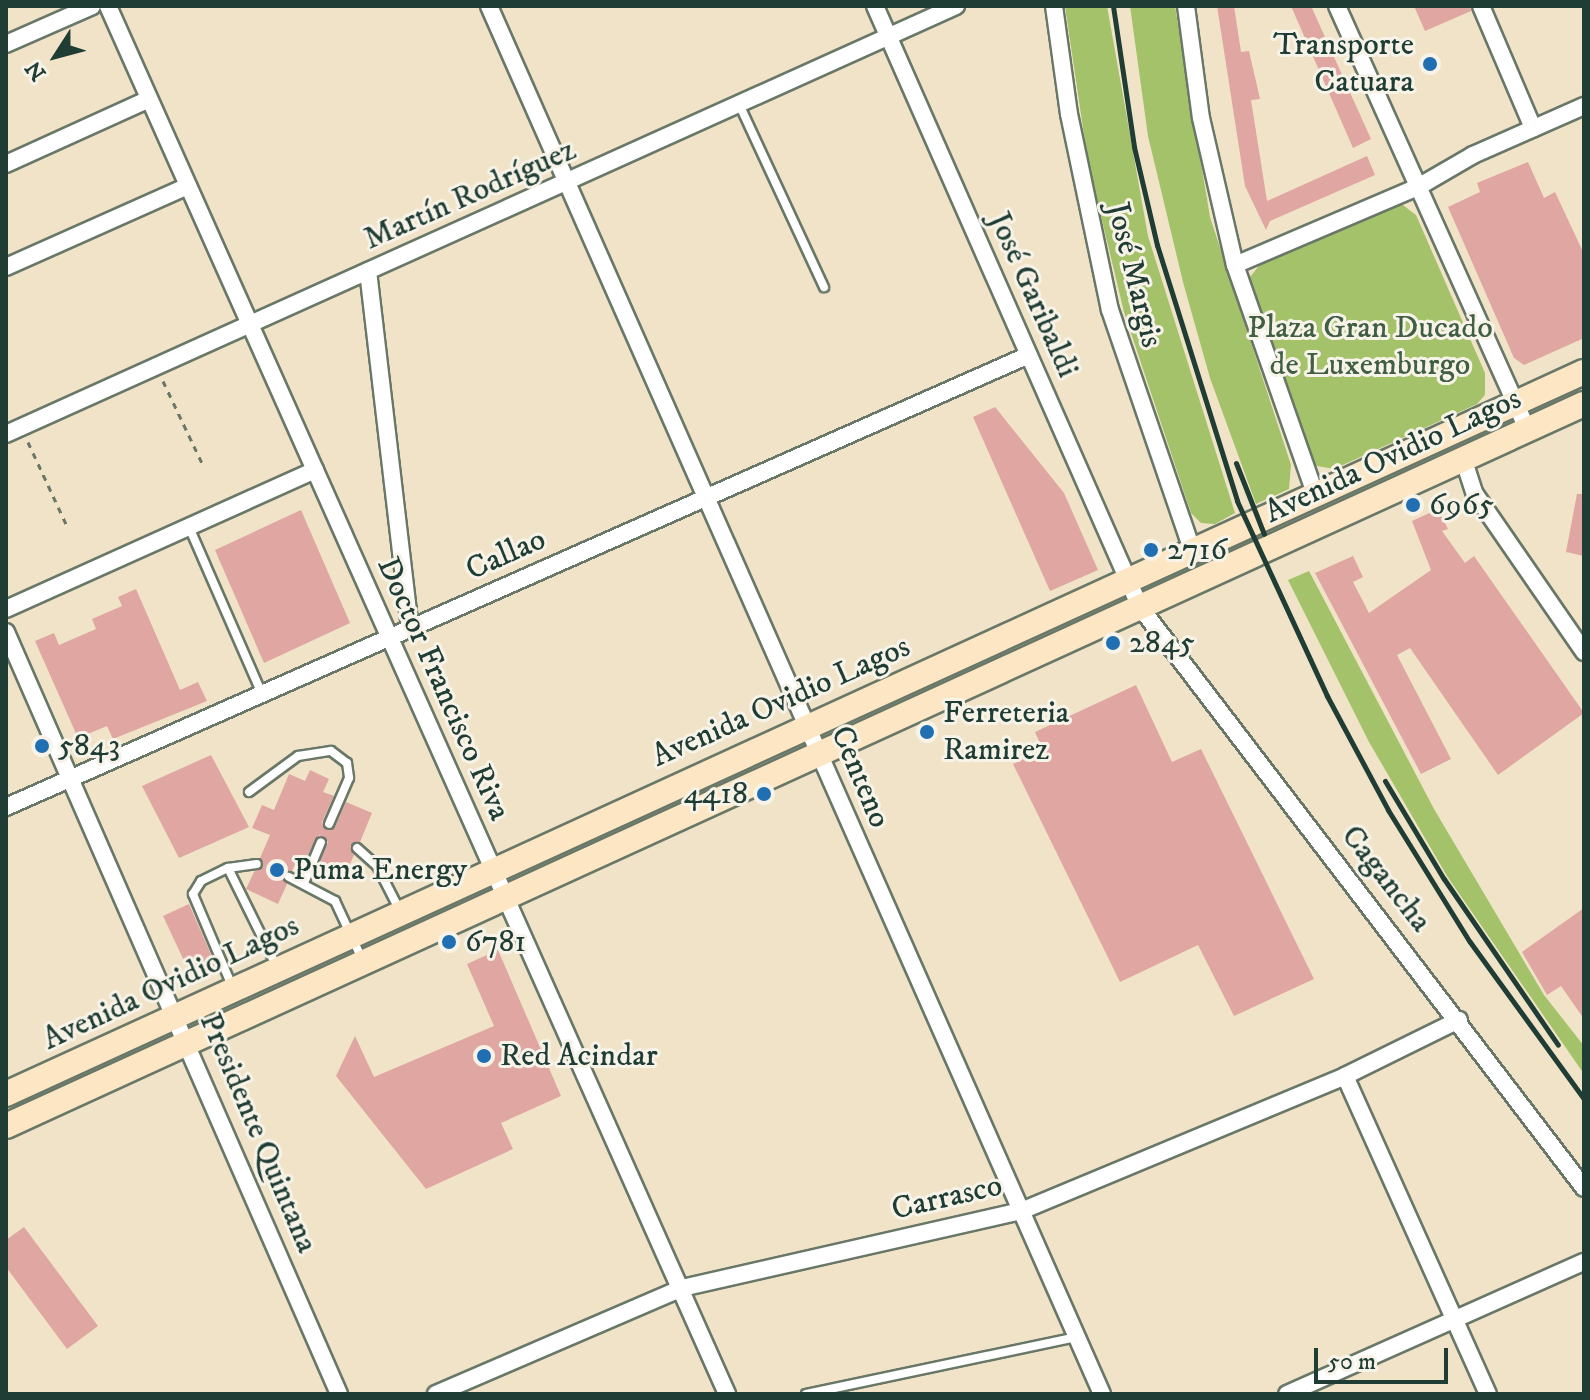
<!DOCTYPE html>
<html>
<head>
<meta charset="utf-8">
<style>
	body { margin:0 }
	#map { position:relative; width:1590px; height:1400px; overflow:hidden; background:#f0e3c7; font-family:"IM FELL DW Pica",serif }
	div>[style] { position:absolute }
	.green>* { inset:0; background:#a4c26a }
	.building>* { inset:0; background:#e0a6a2 }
	.path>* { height:3px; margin-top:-1.5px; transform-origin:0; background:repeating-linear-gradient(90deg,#687767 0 6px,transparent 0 12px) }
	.roads { filter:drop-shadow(2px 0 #687767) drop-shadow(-2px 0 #687767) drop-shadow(0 2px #687767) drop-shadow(0 -2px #687767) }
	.service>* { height:8px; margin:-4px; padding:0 4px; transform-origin:4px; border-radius:4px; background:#fff }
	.minor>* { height:16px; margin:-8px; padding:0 8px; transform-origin:8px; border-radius:8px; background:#fff }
	.secondary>* { height:24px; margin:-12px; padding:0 12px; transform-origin:12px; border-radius:12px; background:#fce6c4 }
	.rail>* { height:5px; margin:-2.5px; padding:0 2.5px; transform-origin:2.5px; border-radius:2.5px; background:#1f3d34 }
	.dots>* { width:22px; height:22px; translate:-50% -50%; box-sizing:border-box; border:4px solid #f7f3e8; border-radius:50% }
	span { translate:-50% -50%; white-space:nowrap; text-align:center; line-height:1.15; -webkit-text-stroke:6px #f7f3e8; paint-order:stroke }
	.poi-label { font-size:32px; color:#1f3d34 }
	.right { translate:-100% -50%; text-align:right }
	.left { translate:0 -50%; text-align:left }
	.street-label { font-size:32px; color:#1f3d34 }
	.park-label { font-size:32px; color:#405e42 }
	.frame { position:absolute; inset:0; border:8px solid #1f3d34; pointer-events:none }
	.north { position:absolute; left:16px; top:16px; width:80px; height:80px; -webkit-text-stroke:6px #f7f3e8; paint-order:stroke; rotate:234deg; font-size:22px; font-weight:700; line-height:32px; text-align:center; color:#1f3d34 }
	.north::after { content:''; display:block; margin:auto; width:28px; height:36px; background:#1f3d34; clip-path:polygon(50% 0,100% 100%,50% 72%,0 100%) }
	.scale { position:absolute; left:1314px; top:1348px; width:134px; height:36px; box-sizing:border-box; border:4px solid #1f3d34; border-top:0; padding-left:10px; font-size:24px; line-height:28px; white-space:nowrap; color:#1f3d34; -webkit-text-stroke:6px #f7f3e8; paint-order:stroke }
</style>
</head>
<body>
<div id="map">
	<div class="green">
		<div style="clip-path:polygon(1065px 6px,1107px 6px,1148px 236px,1235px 513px,1215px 524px,1201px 523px,1191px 513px,1124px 312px,1088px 162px)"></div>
		<div style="clip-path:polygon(1130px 6px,1175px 6px,1210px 217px,1291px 465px,1289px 489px,1256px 504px,1210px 378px,1183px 282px,1148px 136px)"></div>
		<div style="clip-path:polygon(1399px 202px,1416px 215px,1485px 373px,1485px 395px,1477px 404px,1334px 469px,1317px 466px,1308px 458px,1250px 277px,1262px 262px)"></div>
		<div style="clip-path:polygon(1309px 571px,1434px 809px,1544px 995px,1584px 1046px,1584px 1074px,1447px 876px,1369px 742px,1288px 580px)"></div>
	</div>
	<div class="building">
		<div style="clip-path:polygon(1217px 6px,1234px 6px,1241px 52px,1249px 51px,1260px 99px,1251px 100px,1267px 201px,1367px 156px,1375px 175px,1270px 221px,1266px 230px,1245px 186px)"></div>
		<div style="clip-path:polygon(1291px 6px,1311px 6px,1371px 139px,1353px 148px)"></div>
		<div style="clip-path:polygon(1414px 6px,1470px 6px,1471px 11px,1425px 31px)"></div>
		<div style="clip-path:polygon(1528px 162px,1544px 198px,1555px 192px,1584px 254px,1584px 338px,1524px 365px,1514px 358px,1448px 207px,1480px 192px,1477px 183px)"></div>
		<div style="clip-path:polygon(995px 407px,1064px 493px,1098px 570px,1050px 591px,973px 417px)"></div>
		<div style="clip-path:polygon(1577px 494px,1584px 494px,1584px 556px,1566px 552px)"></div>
		<div style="clip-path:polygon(1438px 509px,1448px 529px,1442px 531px,1465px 563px,1474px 556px,1584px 713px,1498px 775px,1410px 648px,1397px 655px,1451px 759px,1421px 774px,1315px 573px,1353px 556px,1363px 577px,1353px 582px,1369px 613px,1431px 570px,1412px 521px)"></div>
		<div style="clip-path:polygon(301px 510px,350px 623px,264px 663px,215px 550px)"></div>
		<div style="clip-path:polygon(136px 589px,180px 690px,198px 682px,207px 701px,113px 739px,107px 726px,78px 738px,35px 641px,54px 633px,59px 645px,96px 629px,92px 619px,122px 606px,118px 597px)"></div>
		<div style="clip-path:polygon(1136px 685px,1172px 762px,1201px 749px,1314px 979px,1234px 1016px,1198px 945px,1120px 982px,1013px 764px,1043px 750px,1035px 732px)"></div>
		<div style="clip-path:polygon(211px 755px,249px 827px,179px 858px,142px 786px)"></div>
		<div style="clip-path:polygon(310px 770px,329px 779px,323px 792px,334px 796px,322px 822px,326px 830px,335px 827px,346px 802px,372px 813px,360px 842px,350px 846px,354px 855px,342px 882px,316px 871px,328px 842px,319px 835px,304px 866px,296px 862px,292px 871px,283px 873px,287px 884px,278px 904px,246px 889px,254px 872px,263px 867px,260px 858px,270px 835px,252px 828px,262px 805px,274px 810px,289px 774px,305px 781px)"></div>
		<div style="clip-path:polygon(189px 904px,216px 966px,203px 972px,186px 965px,163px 916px)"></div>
		<div style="clip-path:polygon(1584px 908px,1584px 1019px,1561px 986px,1547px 995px,1522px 952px)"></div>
		<div style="clip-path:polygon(498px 950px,561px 1096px,501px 1123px,513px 1149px,426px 1189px,336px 1076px,355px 1036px,374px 1077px,494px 1026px,467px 964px)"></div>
		<div style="clip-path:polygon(24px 1227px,98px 1326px,67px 1349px,6px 1267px,6px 1240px)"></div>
	</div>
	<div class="path">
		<div style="left:163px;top:381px;width:91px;rotate:64.6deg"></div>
		<div style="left:28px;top:442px;width:95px;rotate:65.1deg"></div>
	</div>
	<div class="roads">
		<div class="service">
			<div style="left:739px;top:104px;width:202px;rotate:65.1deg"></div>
			<div style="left:189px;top:527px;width:182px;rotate:66.4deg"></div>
			<div style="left:249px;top:792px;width:61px;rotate:-36.3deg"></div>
			<div style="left:298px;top:756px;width:33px;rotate:-9deg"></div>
			<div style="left:331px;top:751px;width:20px;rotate:37deg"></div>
			<div style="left:347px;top:763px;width:15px;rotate:82deg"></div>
			<div style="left:349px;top:778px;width:50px;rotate:113.5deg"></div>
			<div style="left:357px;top:848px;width:27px;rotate:42deg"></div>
			<div style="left:377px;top:866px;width:51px;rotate:62.9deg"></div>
			<div style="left:228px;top:868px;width:113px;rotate:63.7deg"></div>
			<div style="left:289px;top:877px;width:52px;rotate:27.6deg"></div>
			<div style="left:335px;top:901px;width:66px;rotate:65deg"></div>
			<div style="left:304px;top:883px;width:44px;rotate:-67.5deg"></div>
			<div style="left:232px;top:986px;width:100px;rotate:-113deg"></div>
			<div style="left:193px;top:894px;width:15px;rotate:-58deg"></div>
			<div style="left:201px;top:881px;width:30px;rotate:-26deg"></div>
			<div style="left:228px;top:868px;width:29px;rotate:-8deg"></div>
			<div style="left:806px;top:1394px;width:276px;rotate:-11.9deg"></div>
		</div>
		<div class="minor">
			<div style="left:108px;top:6px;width:1520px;rotate:65.96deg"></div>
			<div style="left:489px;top:6px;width:1517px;rotate:66.17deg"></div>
			<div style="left:875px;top:6px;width:657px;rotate:66.21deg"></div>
			<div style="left:1140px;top:607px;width:731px;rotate:52.61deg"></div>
			<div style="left:1054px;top:6px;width:109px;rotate:82.1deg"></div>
			<div style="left:1069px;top:114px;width:200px;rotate:78.2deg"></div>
			<div style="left:1110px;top:310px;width:254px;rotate:71.1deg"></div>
			<div style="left:1186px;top:6px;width:113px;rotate:82.4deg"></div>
			<div style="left:1201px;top:118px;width:151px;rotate:77deg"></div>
			<div style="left:1235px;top:265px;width:242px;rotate:70.7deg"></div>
			<div style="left:1337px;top:6px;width:464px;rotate:65.8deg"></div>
			<div style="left:1481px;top:6px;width:133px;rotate:66.9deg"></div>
			<div style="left:6px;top:44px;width:94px;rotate:-23.8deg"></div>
			<div style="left:6px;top:164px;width:157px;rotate:-24.4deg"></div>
			<div style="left:1235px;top:265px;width:199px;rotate:-23.1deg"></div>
			<div style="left:1418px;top:187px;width:64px;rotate:-30.2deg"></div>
			<div style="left:1473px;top:155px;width:121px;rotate:-23.8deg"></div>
			<div style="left:6px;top:267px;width:199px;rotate:-24deg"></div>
			<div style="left:368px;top:271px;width:359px;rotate:83.3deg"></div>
			<div style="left:6px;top:434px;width:1042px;rotate:-24.25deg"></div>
			<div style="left:1463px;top:458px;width:38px;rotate:72deg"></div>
			<div style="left:1475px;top:494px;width:192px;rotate:55.4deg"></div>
			<div style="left:6px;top:609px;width:339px;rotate:-24.2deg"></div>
			<div style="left:6px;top:632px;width:832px;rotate:66.39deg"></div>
			<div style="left:6px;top:807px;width:1118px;rotate:-23.84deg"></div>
			<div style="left:1345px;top:1076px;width:349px;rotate:65.8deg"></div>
			<div style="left:436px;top:1394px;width:268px;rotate:-23.3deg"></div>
			<div style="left:682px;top:1288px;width:348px;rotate:-12.8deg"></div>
			<div style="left:1021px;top:1211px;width:351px;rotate:-22.6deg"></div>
			<div style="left:1345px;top:1076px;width:127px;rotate:-26.2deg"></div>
			<div style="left:1287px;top:1394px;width:325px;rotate:-24deg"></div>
		</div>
		<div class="secondary">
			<div style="left:6px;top:1094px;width:1735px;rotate:-24.59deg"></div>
			<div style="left:6px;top:1126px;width:1735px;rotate:-24.59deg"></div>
		</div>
	</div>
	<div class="rail">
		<div style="left:1113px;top:6px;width:143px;rotate:81.5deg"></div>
		<div style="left:1134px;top:147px;width:101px;rotate:76.8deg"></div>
		<div style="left:1157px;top:245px;width:268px;rotate:72.6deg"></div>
		<div style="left:1237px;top:501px;width:215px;rotate:65.2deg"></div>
		<div style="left:1327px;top:696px;width:129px;rotate:61.8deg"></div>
		<div style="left:1388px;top:810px;width:155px;rotate:58.2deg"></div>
		<div style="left:1470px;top:942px;width:194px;rotate:54deg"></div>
		<div style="left:1236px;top:463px;width:76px;rotate:68.5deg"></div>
		<div style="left:1385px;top:781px;width:114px;rotate:59deg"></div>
		<div style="left:1444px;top:879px;width:201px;rotate:55.5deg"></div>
	</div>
	<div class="dots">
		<div style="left:1430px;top:64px;background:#1f6fb2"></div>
		<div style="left:1413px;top:505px;background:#1f6fb2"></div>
		<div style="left:1151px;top:550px;background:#1f6fb2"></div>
		<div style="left:1113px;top:643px;background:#1f6fb2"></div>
		<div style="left:927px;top:732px;background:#1f6fb2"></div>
		<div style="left:42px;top:746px;background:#1f6fb2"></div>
		<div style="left:764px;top:794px;background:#1f6fb2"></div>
		<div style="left:277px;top:870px;background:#1f6fb2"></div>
		<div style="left:449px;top:942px;background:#1f6fb2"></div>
		<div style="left:484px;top:1056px;background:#1f6fb2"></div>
	</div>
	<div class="poi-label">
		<span class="right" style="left:1414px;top:64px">Transporte<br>Catuara</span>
		<span class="left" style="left:1429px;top:505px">6965</span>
		<span class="left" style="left:1167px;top:550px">2716</span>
		<span class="left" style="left:1129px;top:643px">2845</span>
		<span class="left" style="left:943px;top:732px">Ferreteria<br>Ramirez</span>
		<span class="left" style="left:58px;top:746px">5843</span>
		<span class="right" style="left:748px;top:794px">4418</span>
		<span class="left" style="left:293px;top:870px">Puma Energy</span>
		<span class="left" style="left:465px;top:942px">6781</span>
		<span class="left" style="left:500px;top:1056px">Red Acindar</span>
	</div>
	<div class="street-label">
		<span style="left:470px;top:195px;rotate:-24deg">Martín Rodríguez</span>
		<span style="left:1134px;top:275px;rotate:76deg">José Margis</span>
		<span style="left:1033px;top:295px;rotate:66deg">José Garibaldi</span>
		<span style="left:1393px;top:456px;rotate:-25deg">Avenida Ovidio Lagos</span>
		<span style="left:506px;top:555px;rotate:-24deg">Callao</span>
		<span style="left:443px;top:689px;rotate:66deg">Doctor Francisco Riva</span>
		<span style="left:781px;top:702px;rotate:-24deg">Avenida Ovidio Lagos</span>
		<span style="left:860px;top:777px;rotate:67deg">Centeno</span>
		<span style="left:1386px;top:879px;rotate:52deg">Cagancha</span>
		<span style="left:171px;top:983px;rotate:-25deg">Avenida Ovidio Lagos</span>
		<span style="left:258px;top:1133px;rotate:67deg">Presidente Quintana</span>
		<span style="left:947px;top:1198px;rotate:-13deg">Carrasco</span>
	</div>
	<div class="park-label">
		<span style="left:1370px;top:347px">Plaza Gran Ducado<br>de Luxemburgo</span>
	</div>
	<div class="frame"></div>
	<div class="north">N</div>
	<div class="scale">50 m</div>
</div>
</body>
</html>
